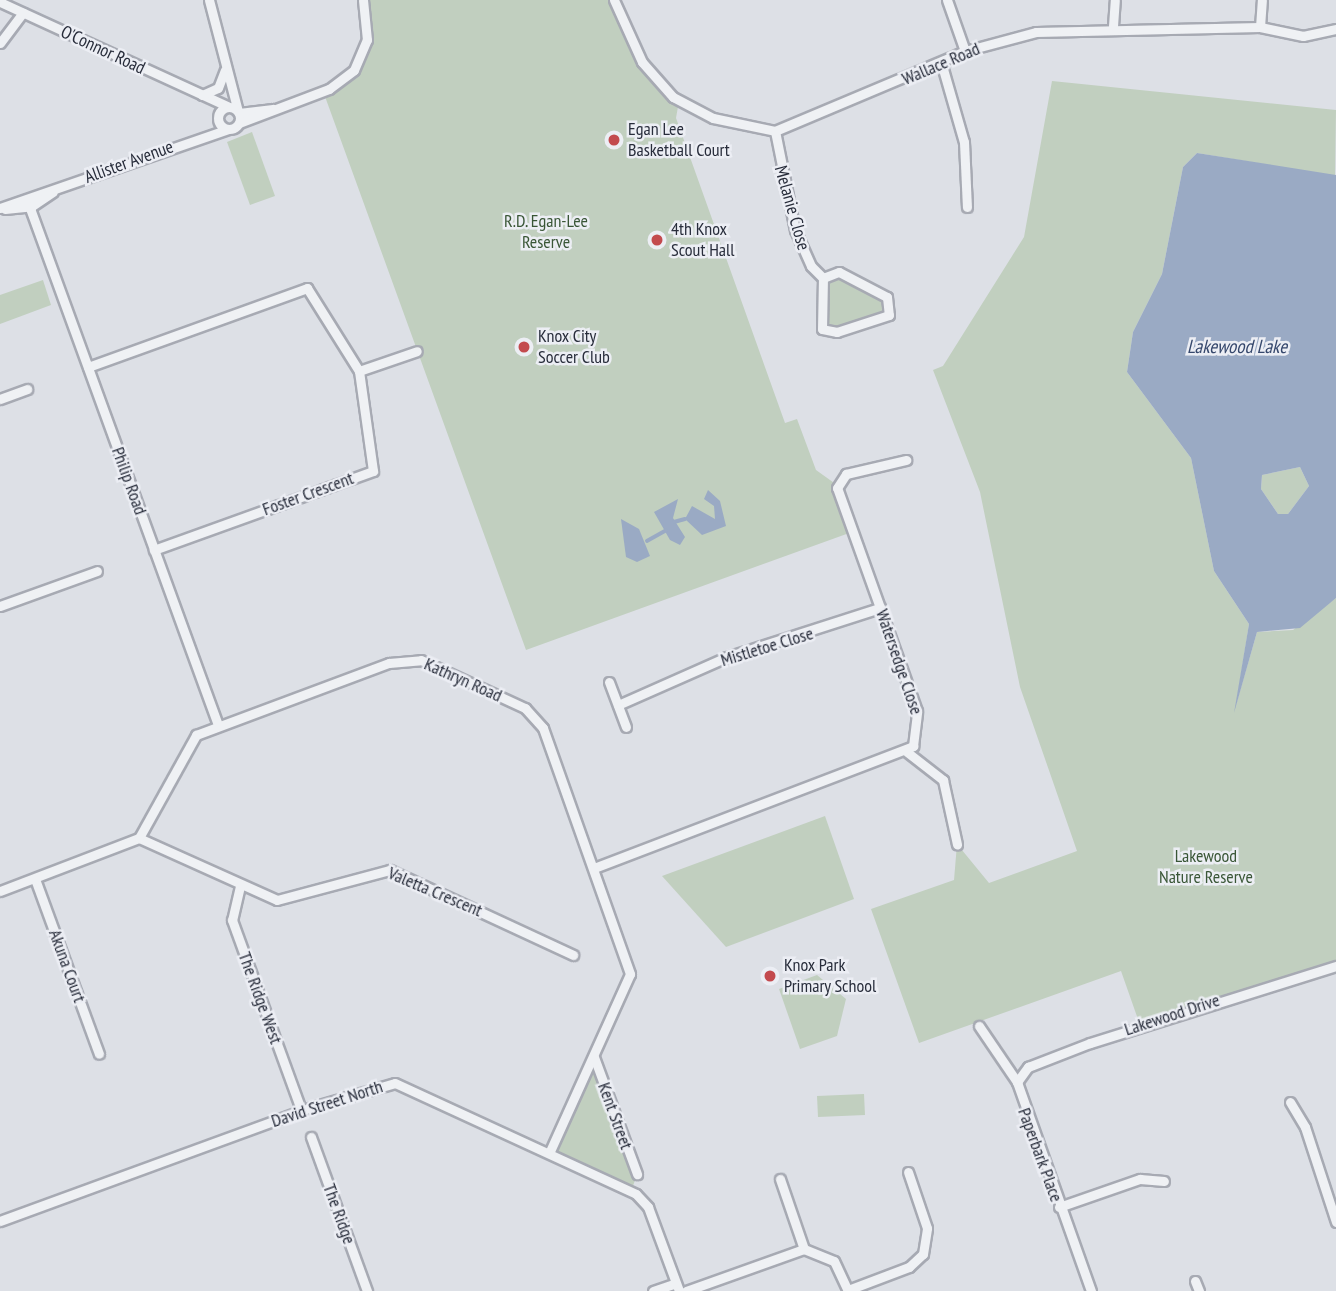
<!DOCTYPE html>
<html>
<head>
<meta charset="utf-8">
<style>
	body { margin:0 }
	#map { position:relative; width:1336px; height:1291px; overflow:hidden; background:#dde0e6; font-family:"PT Sans Narrow",sans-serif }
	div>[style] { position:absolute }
	.green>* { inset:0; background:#c1cfbf }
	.water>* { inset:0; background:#9aaac4 }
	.stream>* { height:3.5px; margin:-1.75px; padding:0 1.75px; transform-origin:1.75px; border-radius:1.75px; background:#9aaac4 }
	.roads { filter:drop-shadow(2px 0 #a7aab3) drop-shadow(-2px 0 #a7aab3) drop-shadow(0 2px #a7aab3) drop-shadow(0 -2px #a7aab3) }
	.minor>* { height:9px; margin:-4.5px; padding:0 4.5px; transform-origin:4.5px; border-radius:4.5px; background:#eff1f4 }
	.minor>.ring { margin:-4.5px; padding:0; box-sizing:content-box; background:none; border:9px solid #eff1f4; border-radius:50% }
	.dots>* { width:19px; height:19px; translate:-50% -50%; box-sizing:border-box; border:4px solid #eceef4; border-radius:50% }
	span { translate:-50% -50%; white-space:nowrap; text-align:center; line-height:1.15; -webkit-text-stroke:5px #eceef4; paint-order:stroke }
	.street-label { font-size:18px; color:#282d3b }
	.poi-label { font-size:18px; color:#282d3b }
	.left { translate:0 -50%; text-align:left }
	.park-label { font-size:18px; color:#395636 }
	.water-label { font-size:19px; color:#35476c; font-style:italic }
</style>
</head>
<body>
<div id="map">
	<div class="green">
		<div style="clip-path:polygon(363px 0,614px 0,635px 48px,679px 101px,676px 118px,785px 423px,797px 419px,816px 470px,837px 485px,852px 532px,526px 650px,323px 91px,363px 57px)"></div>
		<div style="clip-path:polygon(1052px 81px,1336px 110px,1335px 176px,1197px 153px,1183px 167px,1162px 274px,1133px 332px,1127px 372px,1191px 458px,1214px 571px,1249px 624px,1236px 705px,1257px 632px,1293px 630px,1336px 598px,1336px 966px,1140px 1025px,1121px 971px,919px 1043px,871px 909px,954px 880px,957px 844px,989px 883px,1077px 851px,1020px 687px,980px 492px,933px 370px,943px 366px,1024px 237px)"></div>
		<div style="clip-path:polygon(252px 132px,275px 196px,250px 205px,227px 142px)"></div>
		<div style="clip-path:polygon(851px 273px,887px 297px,891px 312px,825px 331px,823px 278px)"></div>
		<div style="clip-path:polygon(43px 280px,51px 305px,0 324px,0 295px)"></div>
		<div style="clip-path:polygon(1300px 467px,1309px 486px,1288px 514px,1278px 514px,1261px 489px,1262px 475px)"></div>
		<div style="clip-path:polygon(825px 816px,854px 899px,726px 947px,662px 876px)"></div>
		<div style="clip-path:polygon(817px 975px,846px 999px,837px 1036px,800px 1049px,779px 989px)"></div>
		<div style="clip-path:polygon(594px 1057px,637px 1174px,631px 1192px,549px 1153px)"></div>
		<div style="clip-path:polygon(864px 1094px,865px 1115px,818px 1117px,817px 1096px)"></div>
	</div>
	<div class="water">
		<div style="clip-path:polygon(evenodd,1197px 153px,1336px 175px,1336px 598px,1300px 628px,1257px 632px,1234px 713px,1249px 624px,1214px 571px,1191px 458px,1127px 372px,1133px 332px,1162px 274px,1183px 167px,1197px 153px,1300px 467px,1309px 486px,1288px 514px,1278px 514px,1261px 489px,1262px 475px,1300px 467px)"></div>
		<div style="clip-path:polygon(708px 490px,720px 501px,726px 526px,702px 535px,685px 519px,692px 506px,715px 519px,714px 506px,704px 499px)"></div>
		<div style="clip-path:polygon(678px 499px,673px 518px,685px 537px,680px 545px,670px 540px,654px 512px)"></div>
		<div style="clip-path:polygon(621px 519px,639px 529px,650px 556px,637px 562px,626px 557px)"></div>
	</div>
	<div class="stream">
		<div style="left:674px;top:522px;width:11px;rotate:-15deg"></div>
		<div style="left:647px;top:541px;width:21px;rotate:-29deg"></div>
	</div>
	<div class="roads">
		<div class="minor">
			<div style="left:209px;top:0;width:115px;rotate:75.4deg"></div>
			<div style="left:614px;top:0;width:68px;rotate:65.7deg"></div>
			<div style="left:642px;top:62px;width:47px;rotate:48.5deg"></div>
			<div style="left:673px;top:97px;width:45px;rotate:27.7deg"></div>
			<div style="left:713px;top:118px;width:63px;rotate:11.8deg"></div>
			<div style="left:775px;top:131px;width:206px;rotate:-22.8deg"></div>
			<div style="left:965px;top:51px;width:73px;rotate:-15deg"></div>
			<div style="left:1036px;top:32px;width:224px;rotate:-1.3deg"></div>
			<div style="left:1260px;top:27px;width:44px;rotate:11.8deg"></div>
			<div style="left:1303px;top:36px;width:34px;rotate:-12deg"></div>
			<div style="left:947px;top:0;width:54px;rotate:70.6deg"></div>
			<div style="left:0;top:2px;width:250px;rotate:24.6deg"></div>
			<div style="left:1113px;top:26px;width:26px;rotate:-86deg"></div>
			<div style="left:1260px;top:27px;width:27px;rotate:-86deg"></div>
			<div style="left:0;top:43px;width:38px;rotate:-53deg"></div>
			<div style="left:941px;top:62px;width:83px;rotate:74deg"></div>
			<div style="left:964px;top:142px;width:65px;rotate:87.4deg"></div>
			<div style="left:202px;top:95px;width:17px;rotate:-24deg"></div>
			<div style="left:218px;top:88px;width:19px;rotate:-69deg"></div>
			<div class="ring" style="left:218px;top:107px;width:13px;height:13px"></div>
			<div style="left:239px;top:113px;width:34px;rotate:-7deg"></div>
			<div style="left:239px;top:123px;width:96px;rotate:-20.7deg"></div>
			<div style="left:329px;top:89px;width:31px;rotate:-37deg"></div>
			<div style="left:354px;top:70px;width:33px;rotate:-67deg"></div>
			<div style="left:367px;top:40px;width:40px;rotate:-95.7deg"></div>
			<div style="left:775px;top:131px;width:101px;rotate:78.6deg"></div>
			<div style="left:795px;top:230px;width:39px;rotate:66deg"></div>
			<div style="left:811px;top:266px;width:17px;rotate:45deg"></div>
			<div style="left:27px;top:200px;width:559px;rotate:70.01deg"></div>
			<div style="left:0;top:208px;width:241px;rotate:-19.1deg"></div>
			<div style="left:5px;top:209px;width:27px;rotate:-6deg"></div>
			<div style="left:32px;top:206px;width:25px;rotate:-34deg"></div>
			<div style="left:839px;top:272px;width:54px;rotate:27.5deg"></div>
			<div style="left:887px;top:297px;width:18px;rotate:84deg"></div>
			<div style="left:889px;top:315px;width:55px;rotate:161.9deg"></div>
			<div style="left:837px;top:332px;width:15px;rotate:-169deg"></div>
			<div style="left:822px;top:329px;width:51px;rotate:-88.9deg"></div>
			<div style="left:823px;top:278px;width:17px;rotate:-21deg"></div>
			<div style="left:88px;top:367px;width:233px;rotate:-19.8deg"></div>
			<div style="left:307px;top:288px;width:98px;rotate:57.9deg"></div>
			<div style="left:359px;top:371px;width:101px;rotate:82deg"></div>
			<div style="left:373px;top:471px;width:233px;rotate:160.2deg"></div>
			<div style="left:359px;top:371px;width:61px;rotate:-19deg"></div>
			<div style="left:0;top:399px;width:29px;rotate:-20deg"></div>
			<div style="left:0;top:606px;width:103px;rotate:-19.8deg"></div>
			<div style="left:609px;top:682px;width:48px;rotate:69.3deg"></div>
			<div style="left:618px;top:705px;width:119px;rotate:-23.8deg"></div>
			<div style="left:727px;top:657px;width:161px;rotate:-17.8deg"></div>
			<div style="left:907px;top:752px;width:46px;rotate:37.9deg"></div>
			<div style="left:943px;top:780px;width:66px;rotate:77.7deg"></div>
			<div style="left:139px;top:838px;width:151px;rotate:24.2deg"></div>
			<div style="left:277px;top:900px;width:117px;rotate:-14.9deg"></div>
			<div style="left:390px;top:870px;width:202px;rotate:24.9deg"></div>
			<div style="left:594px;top:868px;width:342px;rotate:-20.9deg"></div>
			<div style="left:913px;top:746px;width:35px;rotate:-83deg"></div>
			<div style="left:917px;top:711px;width:237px;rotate:-109.7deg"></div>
			<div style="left:837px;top:488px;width:17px;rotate:-57deg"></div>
			<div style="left:846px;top:474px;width:62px;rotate:-13.1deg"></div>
			<div style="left:35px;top:879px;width:186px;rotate:69.9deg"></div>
			<div style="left:240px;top:886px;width:35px;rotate:103deg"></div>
			<div style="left:232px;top:920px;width:202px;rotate:70deg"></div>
			<div style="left:0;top:891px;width:149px;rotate:-20.9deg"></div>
			<div style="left:139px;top:838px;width:118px;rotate:-61deg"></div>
			<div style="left:196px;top:735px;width:206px;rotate:-20.5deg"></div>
			<div style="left:389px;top:663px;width:32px;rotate:-5deg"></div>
			<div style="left:421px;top:660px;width:115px;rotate:24.8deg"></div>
			<div style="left:525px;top:708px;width:27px;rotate:48deg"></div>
			<div style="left:543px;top:728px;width:261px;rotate:70.5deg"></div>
			<div style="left:630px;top:974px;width:196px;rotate:114.3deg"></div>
			<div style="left:979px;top:1026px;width:68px;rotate:55.8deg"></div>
			<div style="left:1017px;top:1082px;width:222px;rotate:70.5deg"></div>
			<div style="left:594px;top:1057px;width:125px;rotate:69.8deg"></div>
			<div style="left:1017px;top:1082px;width:19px;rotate:-54deg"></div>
			<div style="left:1028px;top:1067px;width:66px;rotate:-21.2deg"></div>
			<div style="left:1090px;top:1043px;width:258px;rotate:-17.4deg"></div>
			<div style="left:1290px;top:1102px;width:29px;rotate:59deg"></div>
			<div style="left:1305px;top:1127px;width:100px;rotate:71.9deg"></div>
			<div style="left:311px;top:1137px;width:164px;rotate:70deg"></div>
			<div style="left:780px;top:1179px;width:74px;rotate:71.1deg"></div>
			<div style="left:1059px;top:1207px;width:86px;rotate:-19.1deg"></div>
			<div style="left:1140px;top:1179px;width:24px;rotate:5deg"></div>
			<div style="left:0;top:1221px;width:332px;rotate:-20.1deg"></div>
			<div style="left:312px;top:1107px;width:86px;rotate:-16.1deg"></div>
			<div style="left:395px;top:1083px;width:265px;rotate:24.7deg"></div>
			<div style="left:636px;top:1194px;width:18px;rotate:47deg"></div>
			<div style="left:648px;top:1207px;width:90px;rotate:69.7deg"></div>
			<div style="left:1195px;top:1281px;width:11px;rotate:68deg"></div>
			<div style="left:848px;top:1290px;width:65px;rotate:-20.7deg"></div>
			<div style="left:909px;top:1267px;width:19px;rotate:-43deg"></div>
			<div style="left:923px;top:1254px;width:26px;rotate:-81deg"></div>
			<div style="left:927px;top:1228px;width:59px;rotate:-108.7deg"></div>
			<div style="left:653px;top:1291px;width:24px;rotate:-19deg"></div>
			<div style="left:686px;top:1291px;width:125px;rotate:-19.6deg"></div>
			<div style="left:804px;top:1249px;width:32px;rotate:22deg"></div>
			<div style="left:834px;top:1261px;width:33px;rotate:65deg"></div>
		</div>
	</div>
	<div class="dots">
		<div style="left:614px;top:140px;background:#c34a4e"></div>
		<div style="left:657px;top:240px;background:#c34a4e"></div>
		<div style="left:524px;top:347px;background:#c34a4e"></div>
		<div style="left:770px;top:976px;background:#c34a4e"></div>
	</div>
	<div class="street-label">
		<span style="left:103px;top:50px;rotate:25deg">O'Connor Road</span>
		<span style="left:941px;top:64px;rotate:-23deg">Wallace Road</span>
		<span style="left:129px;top:162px;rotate:-20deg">Allister Avenue</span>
		<span style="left:792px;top:208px;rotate:74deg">Melanie Close</span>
		<span style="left:129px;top:481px;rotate:70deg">Philip Road</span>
		<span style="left:308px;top:494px;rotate:-20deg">Foster Crescent</span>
		<span style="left:767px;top:647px;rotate:-17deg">Mistletoe Close</span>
		<span style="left:899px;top:662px;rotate:71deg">Watersedge Close</span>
		<span style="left:463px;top:680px;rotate:24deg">Kathryn Road</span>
		<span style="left:435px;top:892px;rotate:23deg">Valetta Crescent</span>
		<span style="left:67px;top:966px;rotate:70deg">Akuna Court</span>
		<span style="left:260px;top:998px;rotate:70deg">The Ridge West</span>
		<span style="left:1172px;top:1015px;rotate:-18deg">Lakewood Drive</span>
		<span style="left:327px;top:1104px;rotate:-18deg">David Street North</span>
		<span style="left:615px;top:1116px;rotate:70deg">Kent Street</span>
		<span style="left:1040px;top:1155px;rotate:70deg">Paperbark Place</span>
		<span style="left:339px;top:1214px;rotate:70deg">The Ridge</span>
	</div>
	<div class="poi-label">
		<span class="left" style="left:628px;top:140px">Egan Lee<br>Basketball Court</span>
		<span class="left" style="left:671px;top:240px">4th Knox<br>Scout Hall</span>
		<span class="left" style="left:538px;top:347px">Knox City<br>Soccer Club</span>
		<span class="left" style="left:784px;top:976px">Knox Park<br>Primary School</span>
	</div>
	<div class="park-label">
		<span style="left:546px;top:232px">R.D. Egan-Lee<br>Reserve</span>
		<span style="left:1206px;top:867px">Lakewood<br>Nature Reserve</span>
	</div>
	<div class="water-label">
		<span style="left:1237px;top:347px">Lakewood Lake</span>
	</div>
</div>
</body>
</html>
